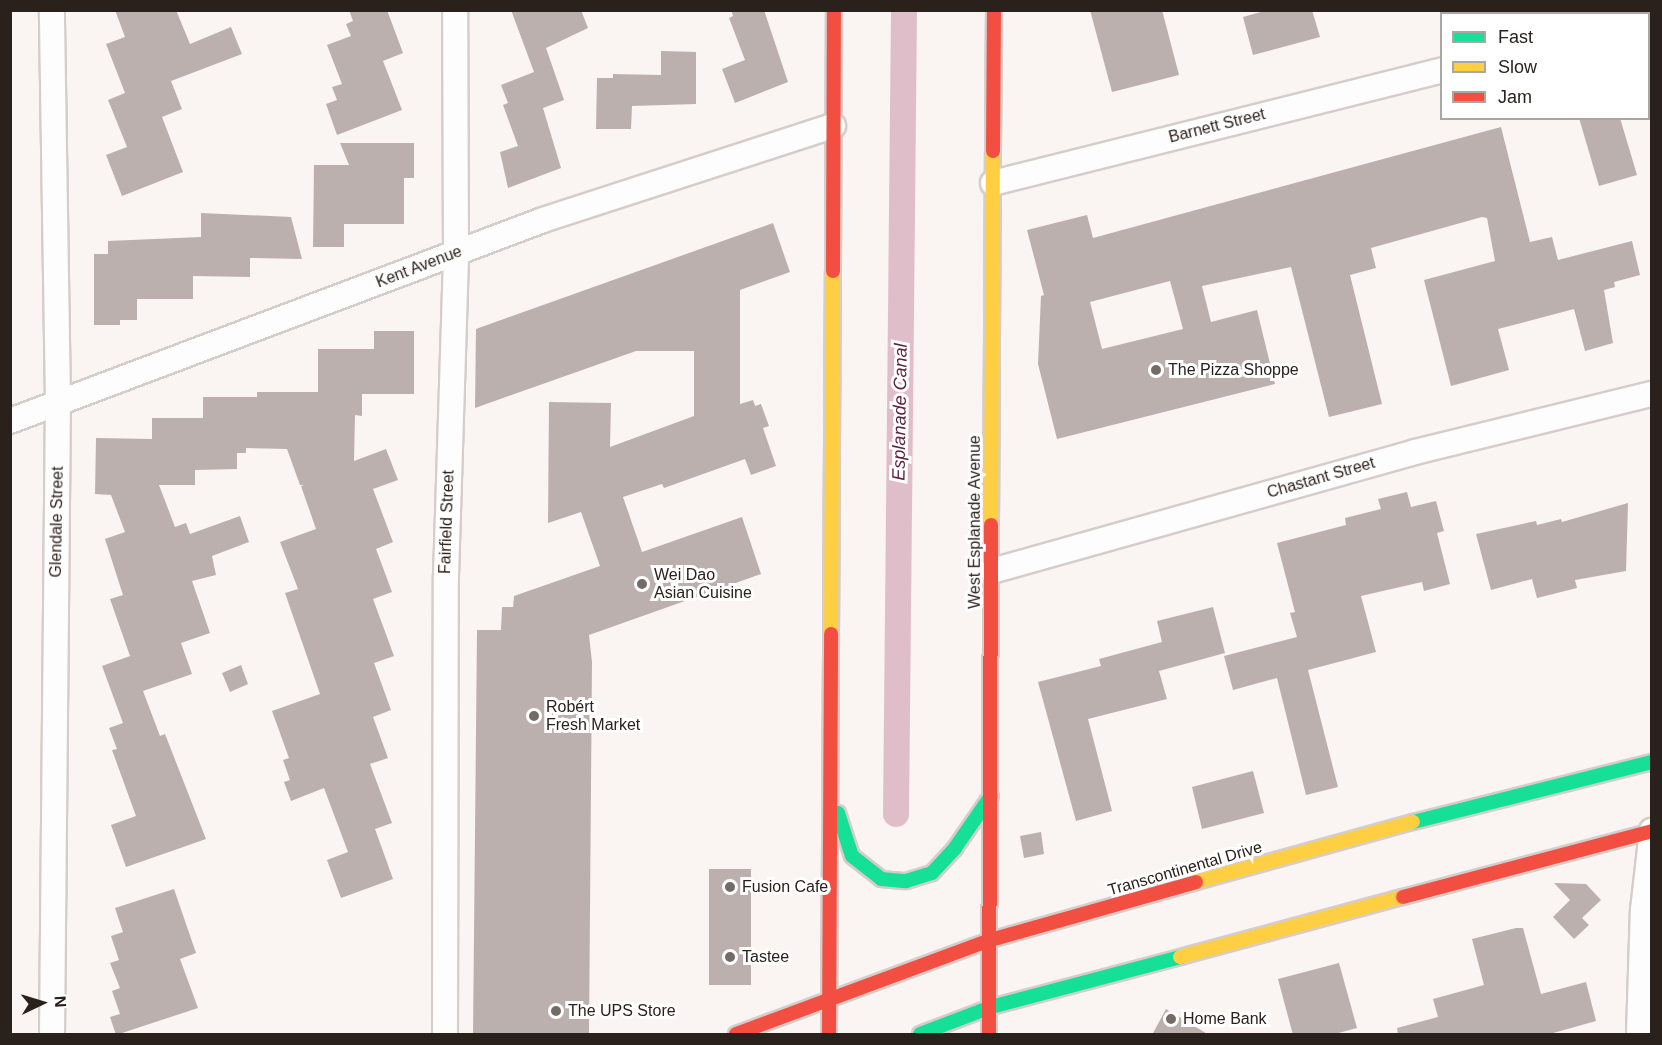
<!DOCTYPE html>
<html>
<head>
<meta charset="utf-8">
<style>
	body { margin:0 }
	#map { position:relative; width:1662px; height:1045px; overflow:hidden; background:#faf4f2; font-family:Arial,sans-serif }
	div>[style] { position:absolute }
	.canal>* { height:26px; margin:-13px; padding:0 13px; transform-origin:13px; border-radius:13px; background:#e0bec9 }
	.building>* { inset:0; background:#bcb0af }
	.roads { filter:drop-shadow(2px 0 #d5cdca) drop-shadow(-2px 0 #d5cdca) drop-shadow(0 2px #d5cdca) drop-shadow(0 -2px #d5cdca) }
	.street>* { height:24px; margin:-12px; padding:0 12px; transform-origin:12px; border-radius:12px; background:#fefdfd }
	.fast>* { height:14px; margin:-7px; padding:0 7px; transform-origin:7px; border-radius:7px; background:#16e098 }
	.slow>* { height:14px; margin:-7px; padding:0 7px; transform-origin:7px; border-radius:7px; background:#ffcf43 }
	.jam>* { height:14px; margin:-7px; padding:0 7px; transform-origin:7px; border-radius:7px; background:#f24e42 }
	.dots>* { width:16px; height:16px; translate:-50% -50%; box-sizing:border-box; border:3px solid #fff; border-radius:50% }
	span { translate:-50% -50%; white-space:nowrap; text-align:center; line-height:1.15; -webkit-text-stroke:6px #fff; paint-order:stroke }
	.street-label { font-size:16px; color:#2b211c }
	.poi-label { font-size:16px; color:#2b211c }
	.left { translate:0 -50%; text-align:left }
	.water-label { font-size:18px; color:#5c243e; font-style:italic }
	.frame { position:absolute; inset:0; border:12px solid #2b211c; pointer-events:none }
	.legend { position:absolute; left:1440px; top:12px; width:210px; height:108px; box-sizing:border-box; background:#fff; border:2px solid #aaa6a4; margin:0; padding:8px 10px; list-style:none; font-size:18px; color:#2b211c }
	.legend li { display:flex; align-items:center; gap:12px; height:30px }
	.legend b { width:30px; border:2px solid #aaa6a4 }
	.north { position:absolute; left:12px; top:973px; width:60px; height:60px; -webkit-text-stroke:4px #fff; paint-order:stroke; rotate:86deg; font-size:16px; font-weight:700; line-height:24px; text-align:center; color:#2b211c }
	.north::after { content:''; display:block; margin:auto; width:21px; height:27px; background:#2b211c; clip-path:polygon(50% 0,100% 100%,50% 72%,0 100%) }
</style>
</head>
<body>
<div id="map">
	<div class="canal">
		<div style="left:896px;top:814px;width:804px;rotate:-89.43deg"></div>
	</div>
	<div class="building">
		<div style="clip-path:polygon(115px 10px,176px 10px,190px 44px,231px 27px,242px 54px,171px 81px,182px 109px,162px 117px,183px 172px,122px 196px,106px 155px,127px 147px,108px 100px,125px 93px,106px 44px,125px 37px)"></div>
		<div style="clip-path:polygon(349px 10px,387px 10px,403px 53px,383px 61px,402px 110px,337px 135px,326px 104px,337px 100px,332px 87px,342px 84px,327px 45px,351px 36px,346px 24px,353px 21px)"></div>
		<div style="clip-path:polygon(511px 10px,581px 10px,588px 28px,546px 48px,564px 100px,543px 108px,561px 168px,508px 188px,500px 152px,518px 146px,503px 105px,508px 103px,501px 85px,534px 72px)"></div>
		<div style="clip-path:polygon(731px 10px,764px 10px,788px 82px,735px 103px,722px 69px,745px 60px,729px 18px,733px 16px)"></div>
		<div style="clip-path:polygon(1090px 10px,1162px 10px,1179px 75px,1112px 92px)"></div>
		<div style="clip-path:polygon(1268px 10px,1312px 10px,1320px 37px,1253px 55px,1243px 17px)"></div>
		<div style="clip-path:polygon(661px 51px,696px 52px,696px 104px,632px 106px,631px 129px,596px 129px,597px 78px,613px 78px,613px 74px,661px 75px)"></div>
		<div style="clip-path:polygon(1579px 118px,1620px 118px,1637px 175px,1599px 186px)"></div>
		<div style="clip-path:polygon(evenodd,1501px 127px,1530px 242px,1552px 237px,1558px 260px,1632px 241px,1640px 275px,1614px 282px,1615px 287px,1604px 290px,1613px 343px,1585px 351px,1574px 309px,1498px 329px,1509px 370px,1451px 386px,1424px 280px,1495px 261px,1487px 218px,1482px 217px,1371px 248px,1376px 268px,1350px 275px,1382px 404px,1329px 417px,1291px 267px,1202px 286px,1211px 322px,1257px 310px,1275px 384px,1057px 439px,1038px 364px,1041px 296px,1044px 295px,1027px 230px,1087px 215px,1093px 238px,1501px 127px,1170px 281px,1183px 329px,1102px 349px,1090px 302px,1170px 281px)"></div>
		<div style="clip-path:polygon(340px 143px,414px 143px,414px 178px,404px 178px,404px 224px,344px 224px,344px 247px,313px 247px,314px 165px,349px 165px)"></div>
		<div style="clip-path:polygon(201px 213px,291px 217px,302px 259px,250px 258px,250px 277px,193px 276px,193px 299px,137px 299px,137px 320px,120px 320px,120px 325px,94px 325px,94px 254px,108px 254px,108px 241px,201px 237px)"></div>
		<div style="clip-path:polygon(773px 223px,790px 272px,740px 290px,740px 404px,753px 400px,755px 406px,761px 404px,769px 426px,763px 428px,776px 466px,751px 475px,745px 459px,664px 488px,662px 484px,623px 497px,642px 552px,742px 517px,761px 574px,589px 635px,592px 662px,589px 1035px,473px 1035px,477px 630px,501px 630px,502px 607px,513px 607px,514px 596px,600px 566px,581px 512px,548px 523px,549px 402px,611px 403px,610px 447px,694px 416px,694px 351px,636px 351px,475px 408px,476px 329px)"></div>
		<div style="clip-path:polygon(374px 331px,414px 331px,414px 394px,362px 394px,362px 416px,355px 415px,354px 461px,386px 449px,398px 480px,373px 489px,393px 542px,376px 549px,392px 592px,373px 599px,394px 656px,374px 663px,391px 710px,373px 717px,388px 758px,370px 764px,392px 823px,375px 829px,393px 879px,341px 898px,327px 860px,348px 852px,324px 788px,291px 801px,284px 782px,290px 780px,283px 760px,289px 758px,272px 711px,320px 694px,285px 593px,298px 589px,280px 542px,316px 529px,301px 486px,304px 485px,300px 485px,287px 449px,246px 448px,246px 453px,237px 453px,237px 469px,195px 470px,195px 485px,159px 485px,175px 527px,186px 523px,190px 534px,240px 516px,249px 542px,212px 556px,216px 575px,192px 581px,210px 633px,181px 643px,192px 674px,143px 691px,160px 736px,165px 734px,206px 839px,126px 867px,111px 825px,136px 816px,112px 750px,117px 749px,109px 728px,123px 723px,102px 666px,130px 656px,110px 599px,123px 595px,105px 539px,125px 532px,111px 495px,95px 494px,96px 438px,152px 439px,152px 418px,203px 418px,203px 397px,257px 397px,257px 392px,318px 392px,318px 349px,374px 349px)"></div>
		<div style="clip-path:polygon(1407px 492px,1411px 507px,1436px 501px,1444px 531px,1437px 533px,1450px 584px,1424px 591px,1422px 582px,1361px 596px,1376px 652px,1308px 670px,1338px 787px,1306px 795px,1277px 678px,1233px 690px,1224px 656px,1297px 637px,1290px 613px,1295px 612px,1277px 543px,1346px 525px,1345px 518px,1381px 509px,1378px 499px)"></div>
		<div style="clip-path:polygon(1628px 503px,1626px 571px,1575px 580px,1577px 588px,1537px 598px,1532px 579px,1491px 590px,1476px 534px,1536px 521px,1537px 525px,1561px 519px,1562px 522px)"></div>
		<div style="clip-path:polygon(1213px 607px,1225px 653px,1159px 671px,1167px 699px,1088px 719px,1112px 811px,1076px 821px,1038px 682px,1101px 666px,1099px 659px,1162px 642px,1157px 621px)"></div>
		<div style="clip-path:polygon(241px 665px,248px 684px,230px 692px,222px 673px)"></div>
		<div style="clip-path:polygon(1253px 771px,1264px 813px,1202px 829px,1192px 787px)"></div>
		<div style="clip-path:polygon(1041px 832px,1044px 854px,1024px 858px,1020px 836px)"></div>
		<div style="clip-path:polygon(709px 869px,751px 869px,751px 985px,709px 985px)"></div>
		<div style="clip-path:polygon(1554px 883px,1586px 884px,1601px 900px,1582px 918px,1589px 925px,1574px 939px,1553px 917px,1570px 900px)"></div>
		<div style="clip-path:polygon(174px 889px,196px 953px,180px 959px,198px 1008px,116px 1035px,110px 1017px,120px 1014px,112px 991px,120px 988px,110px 963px,119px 960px,111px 936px,123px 932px,115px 908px)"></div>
		<div style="clip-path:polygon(1516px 928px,1523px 928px,1541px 994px,1586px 982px,1596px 1021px,1546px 1035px,1398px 1035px,1397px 1028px,1438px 1017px,1433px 999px,1484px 985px,1472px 939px)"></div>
		<div style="clip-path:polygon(1339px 963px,1357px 1028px,1331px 1035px,1293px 1035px,1278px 979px)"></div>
		<div style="clip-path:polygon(1166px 1009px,1209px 1035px,1152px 1035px)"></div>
	</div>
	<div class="roads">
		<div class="street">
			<div style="left:1648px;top:17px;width:4px"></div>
			<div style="left:993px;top:183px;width:463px;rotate:-14.1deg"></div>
			<div style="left:10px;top:421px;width:570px;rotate:-20.66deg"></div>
			<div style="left:543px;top:220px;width:305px;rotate:-18deg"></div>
			<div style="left:992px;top:571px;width:439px;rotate:-15.7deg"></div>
			<div style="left:1415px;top:452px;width:244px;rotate:-13.8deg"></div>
			<div style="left:52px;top:1034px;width:631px;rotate:-89.46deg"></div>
			<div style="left:58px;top:403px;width:393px;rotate:-90.9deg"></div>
			<div style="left:445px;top:1034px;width:458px;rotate:-89.9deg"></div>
			<div style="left:446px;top:576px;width:323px;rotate:-88.2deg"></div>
			<div style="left:456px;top:253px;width:243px;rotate:-90.2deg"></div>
			<div style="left:1639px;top:1034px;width:124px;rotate:-88.2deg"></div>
			<div style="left:1643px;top:910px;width:80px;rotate:-83.5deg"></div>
		</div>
		<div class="fast">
			<div style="left:838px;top:813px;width:45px;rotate:72deg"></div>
			<div style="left:852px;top:856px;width:37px;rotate:38deg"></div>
			<div style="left:881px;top:879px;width:25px;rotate:5deg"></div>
			<div style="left:906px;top:881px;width:27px;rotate:-17deg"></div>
			<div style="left:932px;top:873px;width:34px;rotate:-47deg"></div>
			<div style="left:955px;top:848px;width:63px;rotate:-55.3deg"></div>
			<div style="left:1413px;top:822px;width:246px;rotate:-14.1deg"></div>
			<div style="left:920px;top:1034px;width:76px;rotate:-20.8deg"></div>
			<div style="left:991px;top:1007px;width:196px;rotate:-14.8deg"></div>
		</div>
		<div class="slow">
			<div style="left:991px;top:525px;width:374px;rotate:-89.7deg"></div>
			<div style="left:831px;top:634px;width:363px;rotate:-89.7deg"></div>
			<div style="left:1196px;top:882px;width:225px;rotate:-15.5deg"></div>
			<div style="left:1180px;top:957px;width:231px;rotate:-15.1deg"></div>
		</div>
		<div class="jam">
			<div style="left:993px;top:151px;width:141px;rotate:-89.6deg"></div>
			<div style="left:833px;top:271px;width:261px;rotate:-89.8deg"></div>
			<div style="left:1403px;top:897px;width:258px;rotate:-14.8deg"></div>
			<div style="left:736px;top:1034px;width:271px;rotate:-20.3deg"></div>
			<div style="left:990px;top:940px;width:214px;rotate:-15.7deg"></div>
			<div style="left:829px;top:1034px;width:400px;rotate:-89.7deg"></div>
			<div style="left:989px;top:1034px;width:509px;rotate:-89.77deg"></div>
		</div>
	</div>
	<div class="dots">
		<div style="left:1156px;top:370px;background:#736b67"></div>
		<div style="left:642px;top:584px;background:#736b67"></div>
		<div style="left:534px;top:716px;background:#736b67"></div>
		<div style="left:730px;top:887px;background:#736b67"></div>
		<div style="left:730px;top:957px;background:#736b67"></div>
		<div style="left:556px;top:1011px;background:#736b67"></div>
		<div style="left:1171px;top:1019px;background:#736b67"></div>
	</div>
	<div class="street-label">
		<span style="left:1217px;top:126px;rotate:-14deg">Barnett Street</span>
		<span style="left:419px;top:267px;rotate:-21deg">Kent Avenue</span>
		<span style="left:1321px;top:478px;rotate:-16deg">Chastant Street</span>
		<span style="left:57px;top:522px;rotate:-89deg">Glendale Street</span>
		<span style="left:447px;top:522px;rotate:-88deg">Fairfield Street</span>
		<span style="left:975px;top:522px;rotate:-90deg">West Esplanade Avenue</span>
		<span style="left:1185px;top:869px;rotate:-16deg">Transcontinental Drive</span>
	</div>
	<div class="poi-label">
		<span class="left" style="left:1168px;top:370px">The Pizza Shoppe</span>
		<span class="left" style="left:654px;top:584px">Wei Dao<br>Asian Cuisine</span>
		<span class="left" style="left:546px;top:716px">Robért<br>Fresh Market</span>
		<span class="left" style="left:742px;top:887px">Fusion Cafe</span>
		<span class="left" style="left:742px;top:957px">Tastee</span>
		<span class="left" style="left:568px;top:1011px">The UPS Store</span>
		<span class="left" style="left:1183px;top:1019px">Home Bank</span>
	</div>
	<div class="water-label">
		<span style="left:900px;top:412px;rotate:-89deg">Esplanade Canal</span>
	</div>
	<div class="frame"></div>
	<ul class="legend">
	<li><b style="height:8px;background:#16e098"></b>Fast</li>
	<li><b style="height:8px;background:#ffcf43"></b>Slow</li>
	<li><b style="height:8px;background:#f24e42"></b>Jam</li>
	</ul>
	<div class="north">N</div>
</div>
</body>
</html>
